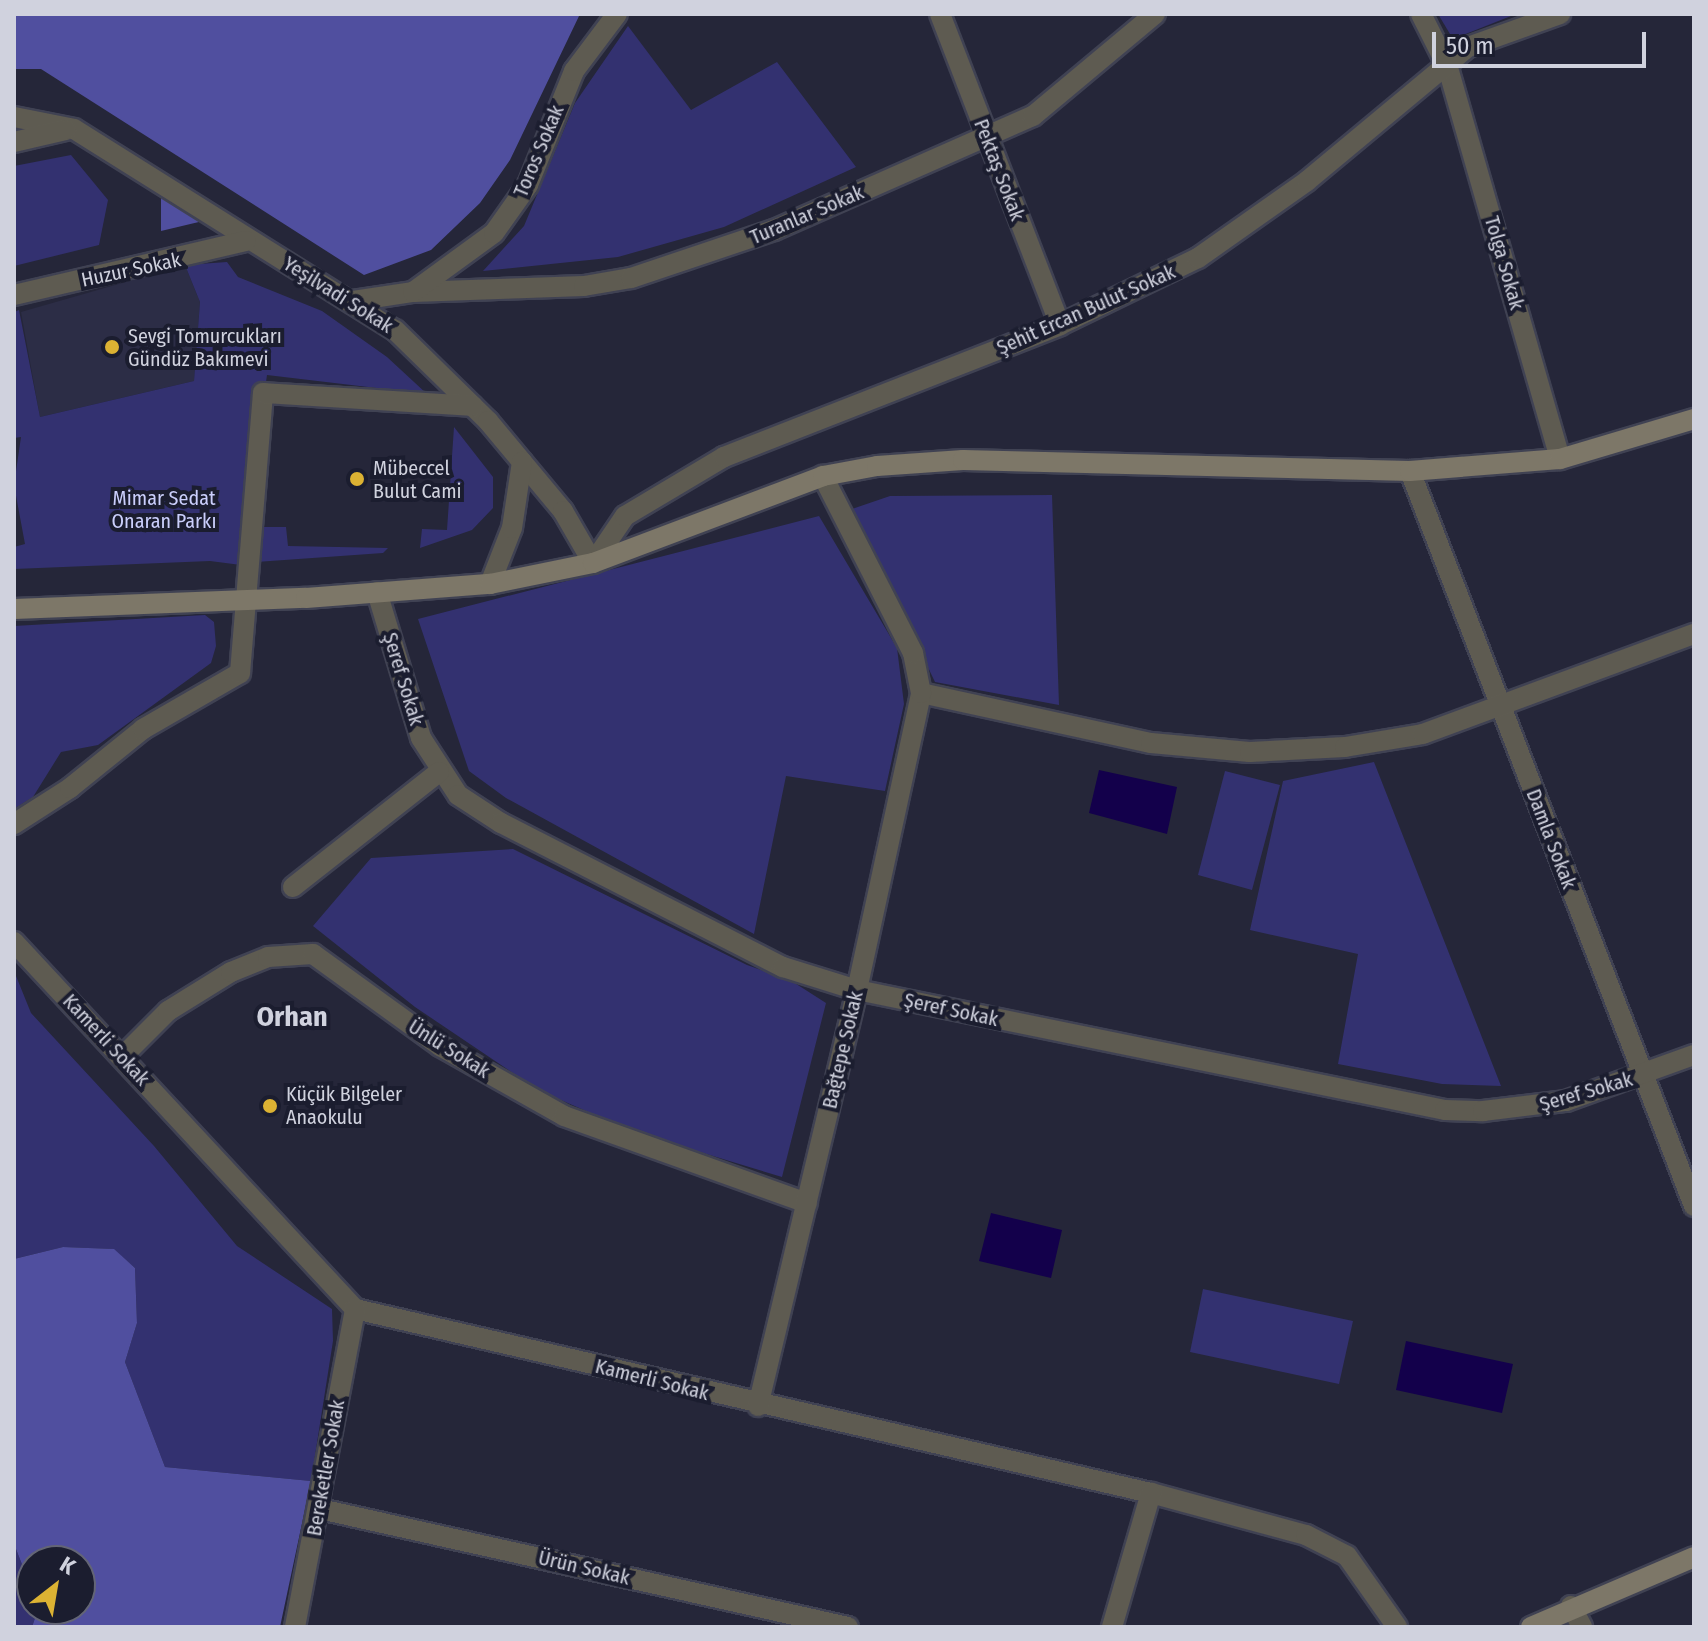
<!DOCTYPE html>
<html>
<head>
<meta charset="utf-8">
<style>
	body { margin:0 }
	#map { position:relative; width:1708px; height:1641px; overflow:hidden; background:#252639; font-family:"Fira Sans Condensed",sans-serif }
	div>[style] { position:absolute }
	.built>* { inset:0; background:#2c2d46 }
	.green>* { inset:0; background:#333170 }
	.forest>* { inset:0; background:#504f9f }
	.water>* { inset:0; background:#13004b }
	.roads { filter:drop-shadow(2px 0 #404253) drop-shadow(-2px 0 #404253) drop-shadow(0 2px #404253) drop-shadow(0 -2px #404253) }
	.street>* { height:20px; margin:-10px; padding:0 10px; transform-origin:10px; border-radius:10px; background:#5e5b51 }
	.secondary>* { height:20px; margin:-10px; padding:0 10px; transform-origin:10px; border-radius:10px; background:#7d7768 }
	.dots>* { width:22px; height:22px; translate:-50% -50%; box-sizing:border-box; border:4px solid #1b1d2f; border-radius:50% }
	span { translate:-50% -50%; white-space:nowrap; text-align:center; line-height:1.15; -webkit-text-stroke:8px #1b1d2f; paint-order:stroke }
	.street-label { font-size:20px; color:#d0d2de }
	.poi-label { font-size:20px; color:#d0d2de }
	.left { translate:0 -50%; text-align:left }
	.park-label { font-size:20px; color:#cbcffc }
	.district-label { font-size:28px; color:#d0d2de; font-weight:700 }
	.frame { position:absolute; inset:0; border:16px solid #d0d2de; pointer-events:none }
	.north { position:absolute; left:16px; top:1545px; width:80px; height:80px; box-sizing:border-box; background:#1b1d2f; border:2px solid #636575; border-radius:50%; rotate:31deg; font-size:22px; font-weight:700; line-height:32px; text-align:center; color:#d0d2de }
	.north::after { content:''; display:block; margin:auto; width:28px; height:36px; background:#dcb233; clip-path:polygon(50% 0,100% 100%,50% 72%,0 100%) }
	.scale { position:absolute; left:1432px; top:32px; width:214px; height:36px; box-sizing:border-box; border:4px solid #d0d2de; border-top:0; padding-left:10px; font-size:24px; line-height:28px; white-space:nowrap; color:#d0d2de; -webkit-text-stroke:6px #1b1d2f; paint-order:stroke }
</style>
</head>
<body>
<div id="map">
	<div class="built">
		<div style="clip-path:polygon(185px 265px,200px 302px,194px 381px,40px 417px,21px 312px)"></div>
	</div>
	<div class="green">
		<div style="clip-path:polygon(1438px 14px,1516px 14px,1453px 39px)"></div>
		<div style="clip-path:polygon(628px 26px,691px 110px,777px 62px,856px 167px,724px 227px,618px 257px,483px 271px,524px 226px,575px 103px)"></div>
		<div style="clip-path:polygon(71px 155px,108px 200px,99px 245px,14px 266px,14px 166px)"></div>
		<div style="clip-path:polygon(227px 262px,238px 277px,322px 311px,387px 357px,427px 394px,267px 375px,241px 565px,210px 561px,14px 569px,14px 547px,25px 544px,14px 485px,21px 437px,14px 438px,14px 312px,19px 310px,40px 417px,194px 381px,200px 302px,185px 265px)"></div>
		<div style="clip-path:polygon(454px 427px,493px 477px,493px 508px,472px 530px,420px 548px,422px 529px,447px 530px)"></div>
		<div style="clip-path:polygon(1052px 495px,1059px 705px,935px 682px,852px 509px,890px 496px)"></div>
		<div style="clip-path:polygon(819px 516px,897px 648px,904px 704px,885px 791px,786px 776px,754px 934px,506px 798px,469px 771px,418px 619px)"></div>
		<div style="clip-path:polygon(261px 527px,286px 527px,288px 546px,388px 548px,383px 553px,256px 562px)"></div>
		<div style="clip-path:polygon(205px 615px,214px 622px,216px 646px,211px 663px,98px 745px,61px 752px,33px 797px,14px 809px,14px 626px)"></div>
		<div style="clip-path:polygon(1374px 762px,1501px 1086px,1442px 1084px,1338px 1064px,1358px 954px,1250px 930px,1283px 781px)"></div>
		<div style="clip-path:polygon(1225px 771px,1280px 785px,1252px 890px,1198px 875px)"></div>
		<div style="clip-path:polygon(513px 849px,747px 965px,790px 980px,826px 1003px,782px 1177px,634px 1132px,538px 1090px,415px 1007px,313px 926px,371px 858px)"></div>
		<div style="clip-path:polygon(14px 971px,31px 1013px,154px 1146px,237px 1246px,332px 1309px,333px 1341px,311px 1481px,165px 1467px,125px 1362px,137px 1323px,135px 1268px,113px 1249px,63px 1247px,14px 1259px)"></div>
		<div style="clip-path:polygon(1203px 1289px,1353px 1321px,1339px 1384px,1190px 1352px)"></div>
		<div style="clip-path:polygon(14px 1544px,32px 1590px,32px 1609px,38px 1609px,32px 1627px,14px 1627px)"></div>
	</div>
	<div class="forest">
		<div style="clip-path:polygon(14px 14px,580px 14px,510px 160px,480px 203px,431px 250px,364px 275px,41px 69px,14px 69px)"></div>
		<div style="clip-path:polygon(161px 184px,201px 211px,203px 221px,161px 231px)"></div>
		<div style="clip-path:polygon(63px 1247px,114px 1249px,135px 1268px,137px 1323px,125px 1362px,165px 1467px,311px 1481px,280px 1627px,32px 1627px,38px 1609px,80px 1609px,80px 1561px,32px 1561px,32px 1590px,14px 1544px,14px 1259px)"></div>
	</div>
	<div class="water">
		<div style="clip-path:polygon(1099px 770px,1177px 787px,1167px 834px,1089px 813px)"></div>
		<div style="clip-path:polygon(991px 1213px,1062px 1230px,1051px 1278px,979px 1261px)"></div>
		<div style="clip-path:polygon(1406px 1341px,1513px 1364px,1502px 1413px,1396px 1390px)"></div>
	</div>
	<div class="roads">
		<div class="street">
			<div style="left:940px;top:14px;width:333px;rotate:68.9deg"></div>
			<div style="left:1421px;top:14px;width:60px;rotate:63.4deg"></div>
			<div style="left:1448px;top:68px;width:407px;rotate:74deg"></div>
			<div style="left:14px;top:117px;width:61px;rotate:11.3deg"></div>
			<div style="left:74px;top:129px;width:379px;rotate:32.1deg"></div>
			<div style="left:395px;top:330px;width:130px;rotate:44.4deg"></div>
			<div style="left:488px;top:421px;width:117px;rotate:50.2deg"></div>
			<div style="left:563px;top:511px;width:60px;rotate:60deg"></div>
			<div style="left:14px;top:142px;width:53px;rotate:-13deg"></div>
			<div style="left:413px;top:292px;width:171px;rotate:-2deg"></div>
			<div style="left:584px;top:286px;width:48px;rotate:-9.7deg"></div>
			<div style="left:631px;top:278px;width:151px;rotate:-18.6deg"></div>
			<div style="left:774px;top:230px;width:283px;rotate:-23.8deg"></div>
			<div style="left:1033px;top:116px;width:159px;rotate:-39.9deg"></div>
			<div style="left:14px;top:295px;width:238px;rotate:-13.1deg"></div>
			<div style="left:353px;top:301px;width:61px;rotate:-8.5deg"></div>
			<div style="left:413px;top:292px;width:100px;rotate:-36.1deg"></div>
			<div style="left:494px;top:233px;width:59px;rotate:-54.7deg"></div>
			<div style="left:528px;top:185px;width:123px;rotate:-68deg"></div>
			<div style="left:574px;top:71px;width:71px;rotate:-53deg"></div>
			<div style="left:1410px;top:471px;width:788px;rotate:68.87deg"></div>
			<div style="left:593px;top:563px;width:57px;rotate:-55.8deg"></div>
			<div style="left:625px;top:516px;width:115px;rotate:-30.8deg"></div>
			<div style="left:724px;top:457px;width:361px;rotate:-21.4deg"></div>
			<div style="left:1060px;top:325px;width:153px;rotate:-25.9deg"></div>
			<div style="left:1198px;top:258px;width:133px;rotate:-35.2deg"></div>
			<div style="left:1307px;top:181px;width:209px;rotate:-39.8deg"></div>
			<div style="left:1468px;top:47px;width:98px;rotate:-19.7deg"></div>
			<div style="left:490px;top:584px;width:60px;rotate:-68.6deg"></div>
			<div style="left:512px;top:528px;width:67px;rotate:-81.4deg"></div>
			<div style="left:377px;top:592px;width:152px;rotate:73.2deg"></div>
			<div style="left:421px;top:738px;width:68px;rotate:57deg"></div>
			<div style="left:458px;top:795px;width:51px;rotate:33.1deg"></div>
			<div style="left:501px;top:823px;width:317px;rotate:27.1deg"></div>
			<div style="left:783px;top:967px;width:77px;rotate:17.3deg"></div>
			<div style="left:857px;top:990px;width:600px;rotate:11.53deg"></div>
			<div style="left:1445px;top:1110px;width:38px;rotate:2deg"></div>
			<div style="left:1483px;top:1111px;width:84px;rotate:-6.9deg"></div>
			<div style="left:1566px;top:1101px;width:136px;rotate:-19.8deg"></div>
			<div style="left:921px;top:693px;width:235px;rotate:12.3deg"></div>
			<div style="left:1151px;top:743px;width:99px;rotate:5.2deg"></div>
			<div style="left:1250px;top:752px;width:95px;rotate:-3deg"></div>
			<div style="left:1345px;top:747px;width:79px;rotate:-9.5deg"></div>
			<div style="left:1423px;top:734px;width:289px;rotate:-20.3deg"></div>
			<div style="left:14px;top:824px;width:67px;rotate:-32.7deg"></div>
			<div style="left:70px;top:788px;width:94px;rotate:-38.9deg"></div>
			<div style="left:143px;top:729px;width:112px;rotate:-30deg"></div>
			<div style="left:240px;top:673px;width:281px;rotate:-85.3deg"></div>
			<div style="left:263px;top:393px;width:210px;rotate:3.5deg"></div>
			<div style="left:293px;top:887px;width:186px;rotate:-38.2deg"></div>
			<div style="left:14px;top:942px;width:501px;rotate:47.1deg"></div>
			<div style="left:355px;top:1309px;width:817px;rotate:13.02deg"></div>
			<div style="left:1151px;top:1493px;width:161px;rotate:15.2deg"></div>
			<div style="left:1306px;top:1535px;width:46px;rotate:27.1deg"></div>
			<div style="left:1347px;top:1556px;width:87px;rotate:54.8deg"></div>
			<div style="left:122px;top:1057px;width:65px;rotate:-45deg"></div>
			<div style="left:168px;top:1011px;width:74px;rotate:-31.8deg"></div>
			<div style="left:231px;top:972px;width:40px;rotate:-22deg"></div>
			<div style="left:268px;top:957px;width:45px;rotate:-3.8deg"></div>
			<div style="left:313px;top:954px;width:157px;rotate:35.9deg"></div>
			<div style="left:440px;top:1046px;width:142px;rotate:29.4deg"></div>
			<div style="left:564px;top:1116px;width:258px;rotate:19.7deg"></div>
			<div style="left:758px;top:1406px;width:428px;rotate:-76.6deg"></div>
			<div style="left:857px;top:990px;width:304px;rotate:-77.8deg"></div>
			<div style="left:921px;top:693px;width:41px;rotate:-101.3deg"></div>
			<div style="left:913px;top:653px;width:199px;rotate:-117deg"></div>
			<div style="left:320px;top:1509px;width:541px;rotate:12.6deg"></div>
			<div style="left:1571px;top:1606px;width:24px;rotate:62deg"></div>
			<div style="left:295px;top:1627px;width:324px;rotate:-79.3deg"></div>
			<div style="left:1112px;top:1627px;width:140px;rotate:-73.8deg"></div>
		</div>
		<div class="secondary">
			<div style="left:14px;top:609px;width:292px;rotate:-2.2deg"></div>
			<div style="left:306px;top:598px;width:185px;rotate:-4.4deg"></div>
			<div style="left:490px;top:584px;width:105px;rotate:-11.5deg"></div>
			<div style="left:593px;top:563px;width:246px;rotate:-20.7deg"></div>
			<div style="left:823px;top:476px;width:55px;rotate:-10.5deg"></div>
			<div style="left:877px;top:466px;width:86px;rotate:-4deg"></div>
			<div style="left:963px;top:460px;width:447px;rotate:1.4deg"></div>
			<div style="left:1410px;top:471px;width:150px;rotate:-4.6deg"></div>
			<div style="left:1560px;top:459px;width:140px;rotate:-16.6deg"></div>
			<div style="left:1531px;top:1627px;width:177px;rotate:-23.2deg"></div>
		</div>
	</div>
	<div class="dots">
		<div style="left:112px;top:347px;background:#dcb233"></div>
		<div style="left:357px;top:479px;background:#dcb233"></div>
		<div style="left:270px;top:1106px;background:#dcb233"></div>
	</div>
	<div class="street-label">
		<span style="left:539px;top:151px;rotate:-67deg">Toros Sokak</span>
		<span style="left:999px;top:170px;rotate:69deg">Pektaş Sokak</span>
		<span style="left:807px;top:215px;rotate:-23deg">Turanlar Sokak</span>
		<span style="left:1504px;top:263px;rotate:74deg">Tolga Sokak</span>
		<span style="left:131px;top:270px;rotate:-12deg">Huzur Sokak</span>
		<span style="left:338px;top:295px;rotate:32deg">Yeşilvadi Sokak</span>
		<span style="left:1086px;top:310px;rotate:-24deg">Şehit Ercan Bulut Sokak</span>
		<span style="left:403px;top:679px;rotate:73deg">Şeref Sokak</span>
		<span style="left:1551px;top:839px;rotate:69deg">Damla Sokak</span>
		<span style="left:951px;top:1010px;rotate:12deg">Şeref Sokak</span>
		<span style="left:106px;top:1040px;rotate:47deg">Kamerli Sokak</span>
		<span style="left:449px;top:1049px;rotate:32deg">Ünlü Sokak</span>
		<span style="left:843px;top:1050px;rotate:-77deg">Bağtepe Sokak</span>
		<span style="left:1586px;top:1092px;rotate:-16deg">Şeref Sokak</span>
		<span style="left:652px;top:1380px;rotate:14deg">Kamerli Sokak</span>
		<span style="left:326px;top:1468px;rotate:-80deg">Bereketler Sokak</span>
		<span style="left:584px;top:1568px;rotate:13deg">Ürün Sokak</span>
	</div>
	<div class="poi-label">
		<span class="left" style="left:128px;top:348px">Sevgi Tomurcukları<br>Gündüz Bakımevi</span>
		<span class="left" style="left:373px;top:480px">Mübeccel<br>Bulut Cami</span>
		<span class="left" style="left:286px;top:1106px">Küçük Bilgeler<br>Anaokulu</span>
	</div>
	<div class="park-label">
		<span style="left:164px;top:510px">Mimar Sedat<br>Onaran Parkı</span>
	</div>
	<div class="district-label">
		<span style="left:292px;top:1017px">Orhan</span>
	</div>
	<div class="frame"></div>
	<div class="north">K</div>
	<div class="scale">50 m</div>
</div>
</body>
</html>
